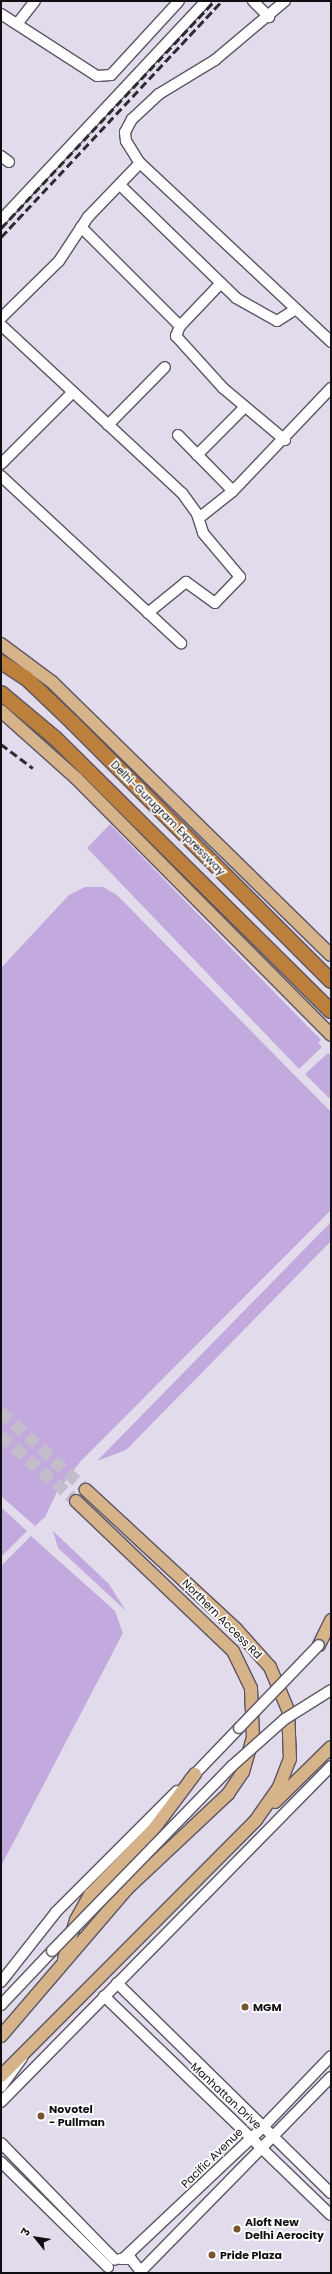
<!DOCTYPE html>
<html>
<head>
<meta charset="utf-8">
<style>
	body { margin:0 }
	#map { position:relative; width:332px; height:2274px; overflow:hidden; background:#e2dbeb; font-family:Poppins,"Noto Sans Devanagari",sans-serif }
	div>[style] { position:absolute }
	.green>* { inset:0; background:#c2aadf }
	.major-tunnel>* { height:12px; margin-top:-6px; transform-origin:0; background:repeating-linear-gradient(90deg,#c2bccb 0 12px,transparent 0 18px) }
	.roads { filter:drop-shadow(1px 0 #5c5664) drop-shadow(-1px 0 #5c5664) drop-shadow(0 1px #5c5664) drop-shadow(0 -1px #5c5664) }
	.minor>* { height:10px; margin:-5px; padding:0 5px; transform-origin:5px; border-radius:5px; background:#fff }
	.major>* { height:12px; margin:-6px; padding:0 6px; transform-origin:6px; border-radius:6px; background:#d7b38a }
	.highway>* { height:14px; margin:-7px; padding:0 7px; transform-origin:7px; border-radius:7px; background:#bc803c }
	.rail>* { height:2.5px; margin-top:-1.25px; transform-origin:0; background:repeating-linear-gradient(90deg,#2d2a30 0 8px,transparent 0 12px) }
	.bridges { filter:drop-shadow(1px 0 #5c5664) drop-shadow(-1px 0 #5c5664) drop-shadow(0 1px #5c5664) drop-shadow(0 -1px #5c5664) }
	.minor-bridge>* { height:10px; margin:-5px; padding:0 5px; transform-origin:5px; border-radius:5px; background:#fff }
	.dots>* { width:11px; height:11px; translate:-50% -50%; box-sizing:border-box; border:2px solid #fff; border-radius:50% }
	span { translate:-50% -50%; white-space:nowrap; text-align:center; line-height:1.15; -webkit-text-stroke:3.5px #fff; paint-order:stroke }
	.street-label { font-size:11px; color:#100e13 }
	.poi-label { font-size:11px; color:#100e13; font-weight:700 }
	.left { translate:0 -50%; text-align:left }
	.frame { position:absolute; inset:0; border:2px solid #100e13; pointer-events:none }
	.north { position:absolute; left:16px; top:2218px; width:40px; height:40px; -webkit-text-stroke:3px #fff; paint-order:stroke; rotate:300deg; font-size:11px; font-weight:700; line-height:16px; text-align:center; color:#100e13 }
	.north::after { content:''; display:block; margin:auto; width:14px; height:18px; background:#100e13; clip-path:polygon(50% 0,100% 100%,50% 72%,0 100%) }
</style>
</head>
<body>
<div id="map">
	<div class="green">
		<div style="clip-path:polygon(110px 824px,321px 1040px,318px 1043px,322px 1047px,299px 1069px,87px 848px)"></div>
		<div style="clip-path:polygon(85px 887px,103px 887px,117px 895px,331px 1112px,331px 1210px,80px 1462px,57px 1492px,45px 1517px,35px 1526px,1px 1496px,1px 968px,69px 895px)"></div>
		<div style="clip-path:polygon(328px 1053px,331px 1056px,331px 1100px,305px 1074px)"></div>
		<div style="clip-path:polygon(331px 1222px,331px 1241px,126px 1450px,97px 1461px)"></div>
		<div style="clip-path:polygon(1px 1507px,27px 1531px,1px 1557px)"></div>
		<div style="clip-path:polygon(53px 1531px,109px 1584px,126px 1611px,58px 1548px)"></div>
		<div style="clip-path:polygon(31px 1536px,115px 1611px,123px 1633px,1px 1866px,1px 1566px)"></div>
	</div>
	<div class="major-tunnel">
		<div style="left:1px;top:1412px;width:115px;rotate:42.5deg"></div>
		<div style="left:1px;top:1436px;width:99px;rotate:40.9deg"></div>
	</div>
	<div class="roads">
		<div class="minor">
			<div style="left:253px;top:1px;width:23px;rotate:45deg"></div>
			<div style="left:285px;top:1px;width:92px;rotate:139.9deg"></div>
			<div style="left:215px;top:60px;width:66px;rotate:148.7deg"></div>
			<div style="left:159px;top:94px;width:37px;rotate:137deg"></div>
			<div style="left:132px;top:119px;width:15px;rotate:118deg"></div>
			<div style="left:125px;top:132px;width:9px;rotate:84deg"></div>
			<div style="left:126px;top:141px;width:26px;rotate:58deg"></div>
			<div style="left:140px;top:163px;width:262px;rotate:43.1deg"></div>
			<div style="left:1px;top:14px;width:114px;rotate:32.9deg"></div>
			<div style="left:97px;top:76px;width:14px;rotate:-4deg"></div>
			<div style="left:111px;top:75px;width:100px;rotate:-47.4deg"></div>
			<div style="left:17px;top:24px;width:29px;rotate:-52deg"></div>
			<div style="left:1px;top:156px;width:10px;rotate:37deg"></div>
			<div style="left:120px;top:185px;width:162px;rotate:44.2deg"></div>
			<div style="left:236px;top:298px;width:47px;rotate:29.3deg"></div>
			<div style="left:277px;top:321px;width:22px;rotate:-32deg"></div>
			<div style="left:1px;top:220px;width:300px;rotate:-46.9deg"></div>
			<div style="left:81px;top:227px;width:140px;rotate:45deg"></div>
			<div style="left:221px;top:283px;width:59px;rotate:133.6deg"></div>
			<div style="left:180px;top:326px;width:11px;rotate:112deg"></div>
			<div style="left:176px;top:336px;width:70px;rotate:47.9deg"></div>
			<div style="left:223px;top:388px;width:81px;rotate:40deg"></div>
			<div style="left:1px;top:318px;width:81px;rotate:-44.5deg"></div>
			<div style="left:59px;top:261px;width:53px;rotate:-56.6deg"></div>
			<div style="left:88px;top:217px;width:75px;rotate:-46.1deg"></div>
			<div style="left:1px;top:325px;width:247px;rotate:42.9deg"></div>
			<div style="left:182px;top:493px;width:26px;rotate:54deg"></div>
			<div style="left:197px;top:514px;width:20px;rotate:72deg"></div>
			<div style="left:203px;top:533px;width:57px;rotate:49.9deg"></div>
			<div style="left:240px;top:577px;width:36px;rotate:134deg"></div>
			<div style="left:215px;top:603px;width:36px;rotate:-144deg"></div>
			<div style="left:186px;top:582px;width:49px;rotate:140.8deg"></div>
			<div style="left:108px;top:425px;width:81px;rotate:-45.5deg"></div>
			<div style="left:178px;top:435px;width:78px;rotate:45.5deg"></div>
			<div style="left:197px;top:455px;width:66px;rotate:-45deg"></div>
			<div style="left:1px;top:464px;width:102px;rotate:-45deg"></div>
			<div style="left:1px;top:476px;width:246px;rotate:42.9deg"></div>
			<div style="left:199px;top:518px;width:43px;rotate:-38.5deg"></div>
			<div style="left:233px;top:491px;width:142px;rotate:-46.4deg"></div>
			<div style="left:190px;top:1779px;width:71px;rotate:-46.1deg"></div>
			<div style="left:1px;top:1982px;width:89px;rotate:-51.8deg"></div>
			<div style="left:56px;top:1912px;width:171px;rotate:-45deg"></div>
			<div style="left:117px;top:1983px;width:300px;rotate:44.5deg"></div>
			<div style="left:104px;top:1996px;width:315px;rotate:44deg"></div>
			<div style="left:1px;top:2005px;width:74px;rotate:-46.6deg"></div>
			<div style="left:1px;top:2087px;width:36px;rotate:-54deg"></div>
			<div style="left:1px;top:2102px;width:471px;rotate:-45.5deg"></div>
			<div style="left:1px;top:2143px;width:163px;rotate:45.7deg"></div>
			<div style="left:1px;top:2162px;width:150px;rotate:44.5deg"></div>
			<div style="left:124px;top:2258px;width:191px;rotate:-43.3deg"></div>
			<div style="left:263px;top:2127px;width:98px;rotate:-46.2deg"></div>
			<div style="left:120px;top:2259px;width:11px"></div>
			<div style="left:131px;top:2259px;width:18px;rotate:52deg"></div>
			<div style="left:142px;top:2270px;width:270px;rotate:-45.6deg"></div>
		</div>
		<div class="major">
			<div style="left:1px;top:644px;width:64px;rotate:36.7deg"></div>
			<div style="left:52px;top:682px;width:390px;rotate:44.4deg"></div>
			<div style="left:1px;top:711px;width:101px;rotate:41.8deg"></div>
			<div style="left:76px;top:778px;width:362px;rotate:45.2deg"></div>
			<div style="left:319px;top:1645px;width:28px;rotate:-64deg"></div>
			<div style="left:275px;top:1802px;width:78px;rotate:-44.5deg"></div>
			<div style="left:64px;top:1959px;width:41px;rotate:-72.9deg"></div>
			<div style="left:76px;top:1920px;width:29px;rotate:-61deg"></div>
			<div style="left:90px;top:1895px;width:91px;rotate:-45.9deg"></div>
			<div style="left:153px;top:1830px;width:70px;rotate:-53.1deg"></div>
			<div style="left:1px;top:2036px;width:195px;rotate:-49.4deg"></div>
			<div style="left:128px;top:1888px;width:137px;rotate:-43.2deg"></div>
			<div style="left:228px;top:1794px;width:27px;rotate:-56deg"></div>
			<div style="left:243px;top:1772px;width:35px;rotate:-74deg"></div>
			<div style="left:253px;top:1738px;width:50px;rotate:-92.3deg"></div>
			<div style="left:251px;top:1688px;width:41px;rotate:-115.9deg"></div>
			<div style="left:233px;top:1651px;width:217px;rotate:-136.3deg"></div>
			<div style="left:1px;top:2076px;width:361px;rotate:-45.1deg"></div>
			<div style="left:256px;top:1820px;width:40px;rotate:-55.1deg"></div>
			<div style="left:279px;top:1787px;width:30px;rotate:-69deg"></div>
			<div style="left:290px;top:1759px;width:49px;rotate:-92.3deg"></div>
			<div style="left:288px;top:1710px;width:47px;rotate:-112.7deg"></div>
			<div style="left:270px;top:1667px;width:51px;rotate:-131.8deg"></div>
			<div style="left:236px;top:1629px;width:205px;rotate:-137.2deg"></div>
		</div>
		<div class="highway">
			<div style="left:1px;top:662px;width:30px;rotate:33deg"></div>
			<div style="left:26px;top:678px;width:64px;rotate:43.7deg"></div>
			<div style="left:72px;top:722px;width:366px;rotate:45deg"></div>
			<div style="left:1px;top:693px;width:70px;rotate:39.8deg"></div>
			<div style="left:55px;top:738px;width:388px;rotate:44.7deg"></div>
		</div>
	</div>
	<div class="rail">
		<div style="left:1px;top:228px;width:311px;rotate:-46.8deg"></div>
		<div style="left:1px;top:237px;width:323px;rotate:-46.9deg"></div>
		<div style="left:1px;top:744px;width:40px;rotate:37deg"></div>
	</div>
	<div class="bridges">
		<div class="minor-bridge">
			<div style="left:239px;top:1728px;width:115px;rotate:-46.1deg"></div>
			<div style="left:52px;top:1951px;width:258px;rotate:-45.8deg"></div>
			<div style="left:232px;top:1766px;width:71px;rotate:-41.6deg"></div>
			<div style="left:285px;top:1719px;width:54px;rotate:-32.2deg"></div>
		</div>
	</div>
	<div class="dots">
		<div style="left:245px;top:2007px;background:#78552e"></div>
		<div style="left:41px;top:2116px;background:#78552e"></div>
		<div style="left:237px;top:2229px;background:#78552e"></div>
		<div style="left:212px;top:2255px;background:#78552e"></div>
	</div>
	<div class="street-label">
		<span style="left:168px;top:818px;rotate:45deg">Delhi-Gurugram Expressway</span>
		<span style="left:222px;top:1619px;rotate:45deg">Northern Access Rd</span>
		<span style="left:226px;top:2096px;rotate:43deg">Manhattan Drive</span>
		<span style="left:212px;top:2158px;rotate:-44deg">Pacific Avenue</span>
	</div>
	<div class="poi-label">
		<span class="left" style="left:253px;top:2007px">MGM</span>
		<span class="left" style="left:49px;top:2116px">Novotel<br>- Pullman</span>
		<span class="left" style="left:245px;top:2229px">Aloft New<br>Delhi Aerocity</span>
		<span class="left" style="left:220px;top:2255px">Pride Plaza</span>
	</div>
	<div class="frame"></div>
	<div class="north">उ</div>
</div>
</body>
</html>
